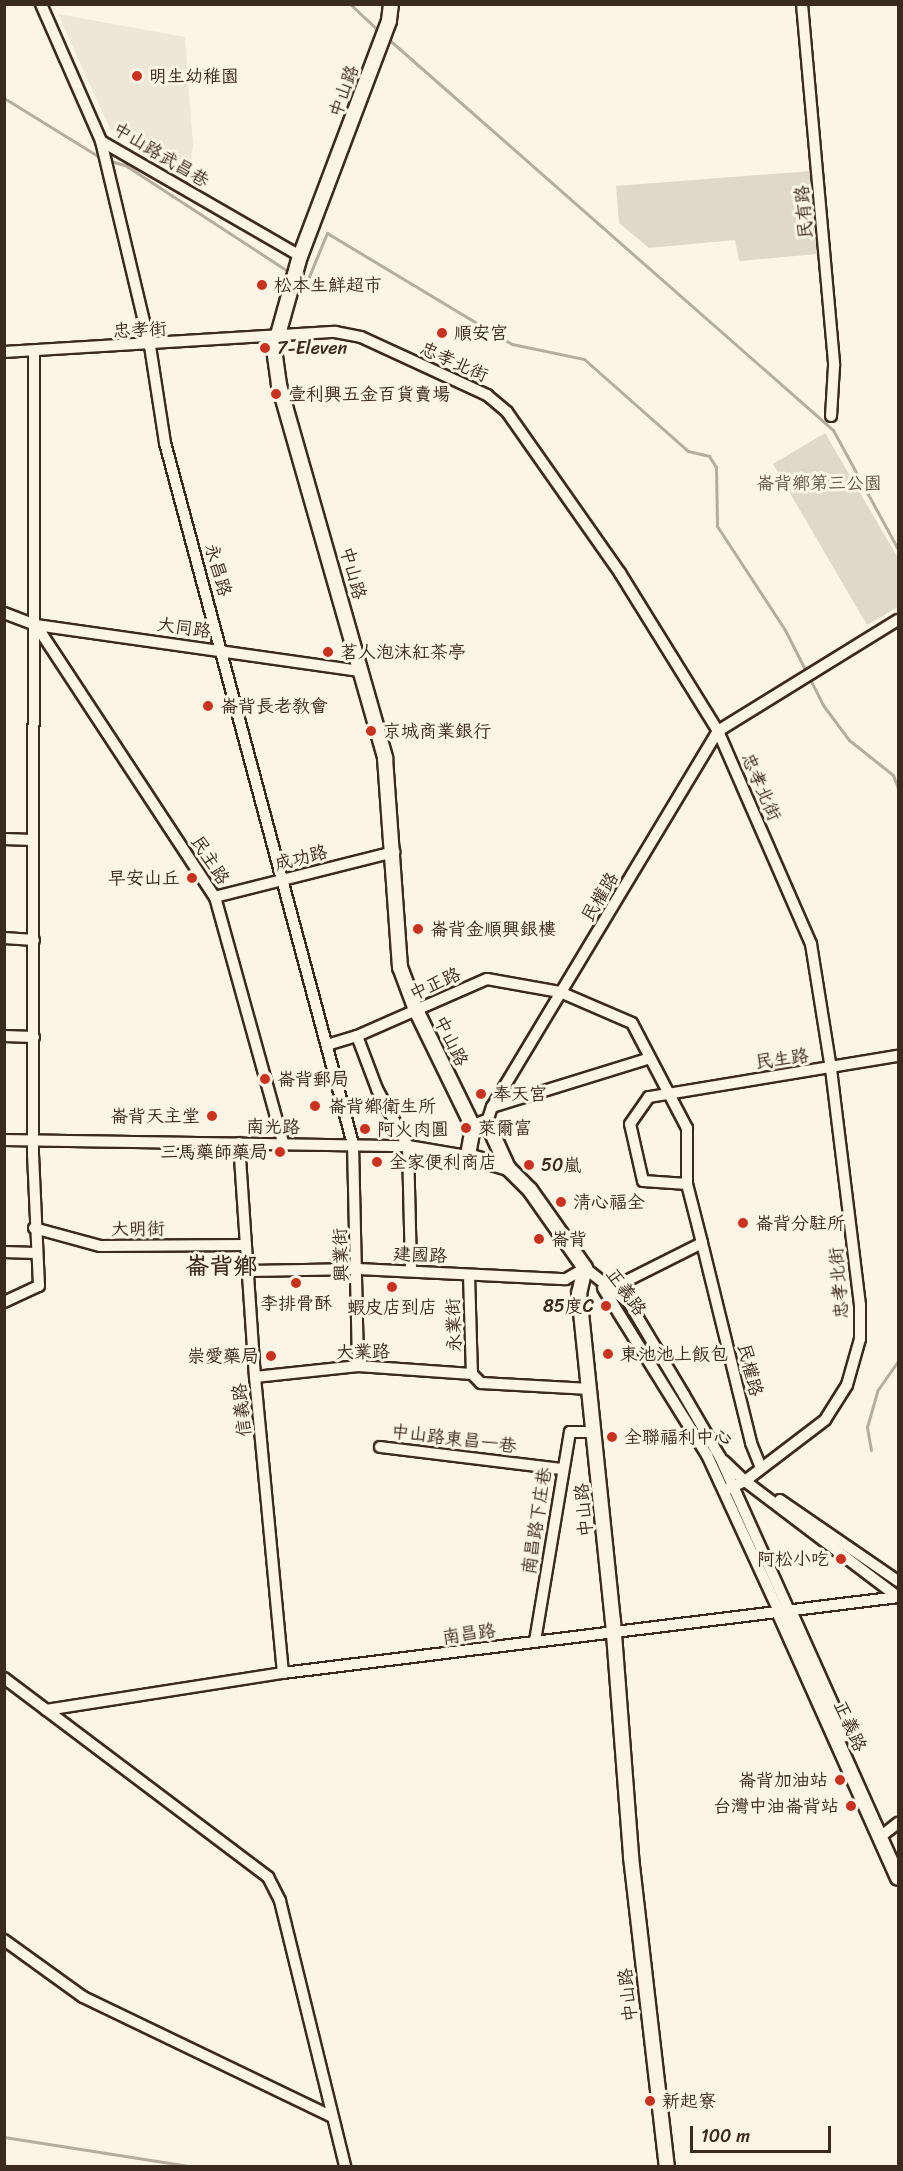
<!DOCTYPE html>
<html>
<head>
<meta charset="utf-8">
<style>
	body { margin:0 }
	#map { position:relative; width:903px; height:2171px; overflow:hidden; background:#fcf5e5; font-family:Sriracha,"LXGW WenKai TC",sans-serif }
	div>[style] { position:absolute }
	.built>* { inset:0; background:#eee6d6 }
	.green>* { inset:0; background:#e0d8c8 }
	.stream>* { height:3px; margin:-1.5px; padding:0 1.5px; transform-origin:1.5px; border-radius:1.5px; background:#b7ad9e }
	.roads { filter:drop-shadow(2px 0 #3b2a1e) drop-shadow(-2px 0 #3b2a1e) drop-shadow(0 2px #3b2a1e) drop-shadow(0 -2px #3b2a1e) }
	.minor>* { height:10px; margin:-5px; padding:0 5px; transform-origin:5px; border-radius:5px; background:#fcf5e5 }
	.major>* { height:14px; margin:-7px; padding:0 7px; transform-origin:7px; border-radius:7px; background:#fcf5e5 }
	.dots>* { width:16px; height:16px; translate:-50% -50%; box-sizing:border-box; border:3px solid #fcf5e5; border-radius:50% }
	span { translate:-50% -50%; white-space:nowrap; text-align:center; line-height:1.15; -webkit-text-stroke:6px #fcf5e5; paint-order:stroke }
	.poi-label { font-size:18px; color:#3b2a1e }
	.left { translate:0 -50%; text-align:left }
	.right { translate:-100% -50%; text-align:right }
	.street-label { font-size:18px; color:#3b2a1e }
	.park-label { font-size:18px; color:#645648 }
	.district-label { font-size:24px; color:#3b2a1e; font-weight:700 }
	.frame { position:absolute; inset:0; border:6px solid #3b2a1e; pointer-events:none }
	.scale { position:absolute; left:690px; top:2126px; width:141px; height:27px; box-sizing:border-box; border:3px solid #3b2a1e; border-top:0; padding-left:8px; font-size:18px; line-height:21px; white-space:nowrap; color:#3b2a1e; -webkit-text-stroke:4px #fcf5e5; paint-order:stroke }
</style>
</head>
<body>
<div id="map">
	<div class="built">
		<div style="clip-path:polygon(58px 14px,185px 37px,193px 145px,190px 170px,110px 129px)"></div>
	</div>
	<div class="green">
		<div style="clip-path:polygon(811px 171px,818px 254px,739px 261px,735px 240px,649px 248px,619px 223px,616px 186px)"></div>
		<div style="clip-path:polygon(825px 433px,898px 558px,898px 607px,867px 625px,773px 464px)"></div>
	</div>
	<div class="stream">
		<div style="left:350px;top:4px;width:40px;rotate:43deg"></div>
		<div style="left:386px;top:37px;width:595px;rotate:41.32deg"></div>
		<div style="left:833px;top:430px;width:136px;rotate:61.4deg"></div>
		<div style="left:4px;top:98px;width:114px;rotate:31.7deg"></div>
		<div style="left:107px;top:160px;width:19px;rotate:16deg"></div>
		<div style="left:125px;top:165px;width:199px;rotate:33.1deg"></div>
		<div style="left:298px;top:276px;width:10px;rotate:17deg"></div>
		<div style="left:308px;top:279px;width:50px;rotate:-67.6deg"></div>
		<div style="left:327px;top:233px;width:216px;rotate:31deg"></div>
		<div style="left:512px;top:344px;width:74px;rotate:11.8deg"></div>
		<div style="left:584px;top:359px;width:139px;rotate:41.5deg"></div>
		<div style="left:688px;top:451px;width:22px;rotate:13deg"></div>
		<div style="left:709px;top:456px;width:13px;rotate:58deg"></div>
		<div style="left:716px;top:467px;width:59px;rotate:89deg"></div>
		<div style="left:717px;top:526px;width:124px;rotate:56.8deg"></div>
		<div style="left:785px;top:630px;width:84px;rotate:63.1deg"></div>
		<div style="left:823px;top:705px;width:44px;rotate:53.4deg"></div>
		<div style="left:849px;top:740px;width:56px;rotate:38.5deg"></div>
		<div style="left:893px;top:775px;width:14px;rotate:69deg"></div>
		<div style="left:871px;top:1450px;width:23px;rotate:-100deg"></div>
		<div style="left:867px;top:1427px;width:37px;rotate:-74deg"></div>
		<div style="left:877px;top:1391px;width:37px;rotate:-55deg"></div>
		<div style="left:4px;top:2137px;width:187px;rotate:8.9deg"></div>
	</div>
	<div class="roads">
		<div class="minor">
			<div style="left:41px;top:4px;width:150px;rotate:66.3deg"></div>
			<div style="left:101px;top:141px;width:211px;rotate:76.6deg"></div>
			<div style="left:150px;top:346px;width:98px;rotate:81.2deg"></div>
			<div style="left:165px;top:443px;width:726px;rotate:74.99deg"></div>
			<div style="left:353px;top:1144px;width:222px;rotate:88.7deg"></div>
			<div style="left:802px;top:4px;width:363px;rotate:84.9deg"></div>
			<div style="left:834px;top:366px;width:50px;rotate:93.4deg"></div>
			<div style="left:101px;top:141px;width:230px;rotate:30deg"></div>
			<div style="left:4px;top:352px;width:332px;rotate:-3.5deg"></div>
			<div style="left:335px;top:332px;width:26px;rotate:11deg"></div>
			<div style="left:361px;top:337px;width:139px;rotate:24.7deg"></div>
			<div style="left:487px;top:395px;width:26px;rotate:40deg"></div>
			<div style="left:507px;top:412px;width:197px;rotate:54.9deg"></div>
			<div style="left:620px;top:573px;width:186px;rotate:58.2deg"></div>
			<div style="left:718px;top:731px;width:232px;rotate:66.4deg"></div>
			<div style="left:811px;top:944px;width:127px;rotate:80.9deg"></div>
			<div style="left:831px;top:1069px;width:238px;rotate:83deg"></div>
			<div style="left:860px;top:1305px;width:34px;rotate:90deg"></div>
			<div style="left:860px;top:1339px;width:48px;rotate:105.8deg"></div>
			<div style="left:847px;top:1385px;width:41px;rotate:122.2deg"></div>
			<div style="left:825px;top:1420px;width:101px;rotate:142.7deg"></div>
			<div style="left:745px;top:1481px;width:23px;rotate:155deg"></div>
			<div style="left:4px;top:613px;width:34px;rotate:21deg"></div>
			<div style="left:36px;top:625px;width:327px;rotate:8.1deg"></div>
			<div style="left:36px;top:625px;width:326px;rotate:56.7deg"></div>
			<div style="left:215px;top:897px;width:257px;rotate:74.5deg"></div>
			<div style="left:4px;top:839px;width:29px;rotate:2deg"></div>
			<div style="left:215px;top:897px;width:185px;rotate:-14.1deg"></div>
			<div style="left:4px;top:938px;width:30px;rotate:4deg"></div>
			<div style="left:4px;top:1036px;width:30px;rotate:2deg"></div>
			<div style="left:357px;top:1036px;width:57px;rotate:69.3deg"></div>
			<div style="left:377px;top:1089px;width:65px;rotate:61.5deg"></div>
			<div style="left:408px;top:1146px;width:125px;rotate:88.6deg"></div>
			<div style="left:327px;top:1045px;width:31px;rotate:-17deg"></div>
			<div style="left:357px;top:1036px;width:142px;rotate:-23.7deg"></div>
			<div style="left:487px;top:979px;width:74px;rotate:10.1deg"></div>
			<div style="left:560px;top:992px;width:78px;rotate:23.3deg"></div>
			<div style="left:632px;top:1023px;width:119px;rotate:62.4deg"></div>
			<div style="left:687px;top:1128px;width:56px;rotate:90deg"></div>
			<div style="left:687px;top:1184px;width:61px;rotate:75.7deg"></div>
			<div style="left:702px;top:1243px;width:107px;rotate:153.4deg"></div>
			<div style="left:492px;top:1107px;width:165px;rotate:-17.2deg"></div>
			<div style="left:487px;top:1122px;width:16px;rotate:-72deg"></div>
			<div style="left:492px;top:1107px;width:439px;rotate:-59deg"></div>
			<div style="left:718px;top:731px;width:211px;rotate:-31.7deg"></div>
			<div style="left:4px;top:1140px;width:404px;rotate:0.9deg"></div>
			<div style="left:408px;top:1146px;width:61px;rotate:9.5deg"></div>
			<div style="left:239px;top:1143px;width:235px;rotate:86.1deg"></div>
			<div style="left:255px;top:1377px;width:297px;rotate:84.6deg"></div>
			<div style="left:687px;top:1184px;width:44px;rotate:-176.1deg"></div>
			<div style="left:643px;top:1181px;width:58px;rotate:-102.8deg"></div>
			<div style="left:630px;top:1124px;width:33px;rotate:-55deg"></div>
			<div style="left:649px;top:1097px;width:252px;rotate:-9.4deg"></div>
			<div style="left:34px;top:1228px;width:68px;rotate:15.3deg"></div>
			<div style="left:100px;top:1246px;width:146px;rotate:-0.4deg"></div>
			<div style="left:702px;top:1243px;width:206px;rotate:76.2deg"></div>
			<div style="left:751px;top:1443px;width:27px;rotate:68deg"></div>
			<div style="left:4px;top:1252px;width:31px;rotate:2deg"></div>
			<div style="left:585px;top:1268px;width:56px;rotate:38.5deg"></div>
			<div style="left:629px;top:1303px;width:107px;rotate:59.1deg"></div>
			<div style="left:684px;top:1395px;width:72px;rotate:59.9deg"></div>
			<div style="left:720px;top:1457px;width:171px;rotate:65.8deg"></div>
			<div style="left:250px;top:1271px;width:108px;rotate:-1.1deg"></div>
			<div style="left:358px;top:1269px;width:208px;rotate:2.8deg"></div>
			<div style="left:566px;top:1279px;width:22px;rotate:-30deg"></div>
			<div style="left:469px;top:1275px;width:99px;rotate:88.3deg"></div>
			<div style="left:603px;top:1288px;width:197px;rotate:58.1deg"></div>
			<div style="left:707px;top:1455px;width:175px;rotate:65.3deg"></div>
			<div style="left:4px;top:1302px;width:38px;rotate:-25deg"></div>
			<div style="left:39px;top:1286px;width:132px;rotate:-92.6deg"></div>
			<div style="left:33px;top:1154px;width:803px;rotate:-89.93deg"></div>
			<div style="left:472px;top:1374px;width:13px;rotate:45deg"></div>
			<div style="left:481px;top:1383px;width:109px;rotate:3.2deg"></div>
			<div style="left:255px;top:1377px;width:104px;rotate:-6.1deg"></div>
			<div style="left:358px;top:1366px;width:114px;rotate:4deg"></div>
			<div style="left:380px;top:1447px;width:182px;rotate:6.9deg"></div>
			<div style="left:724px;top:1461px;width:29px;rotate:44deg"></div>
			<div style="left:745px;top:1481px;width:192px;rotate:37.2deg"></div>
			<div style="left:780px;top:1500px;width:143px;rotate:34.5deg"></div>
			<div style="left:535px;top:1641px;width:212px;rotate:-80.5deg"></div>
			<div style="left:570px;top:1432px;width:25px"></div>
			<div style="left:4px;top:1678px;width:331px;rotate:37deg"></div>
			<div style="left:268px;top:1877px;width:27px;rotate:63deg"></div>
			<div style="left:280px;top:1901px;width:273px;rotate:76.2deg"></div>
			<div style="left:46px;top:1710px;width:240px;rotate:-8.9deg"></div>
			<div style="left:283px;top:1673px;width:620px;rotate:-7.04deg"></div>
			<div style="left:880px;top:1837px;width:23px;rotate:-38deg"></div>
			<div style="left:4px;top:1940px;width:97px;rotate:35.8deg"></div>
			<div style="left:83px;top:1997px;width:276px;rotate:25.7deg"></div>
		</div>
		<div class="major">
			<div style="left:391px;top:4px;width:17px;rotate:97deg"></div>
			<div style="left:389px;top:21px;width:251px;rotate:110.7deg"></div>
			<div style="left:300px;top:256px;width:97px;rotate:105.6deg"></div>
			<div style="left:274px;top:349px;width:36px;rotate:82deg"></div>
			<div style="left:279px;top:385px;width:388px;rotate:74.1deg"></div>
			<div style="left:385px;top:758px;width:210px;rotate:85.9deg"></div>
			<div style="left:400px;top:967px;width:46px;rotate:69.6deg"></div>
			<div style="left:416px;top:1010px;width:130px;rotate:64deg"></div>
			<div style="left:473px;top:1127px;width:15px;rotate:-20deg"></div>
			<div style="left:487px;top:1122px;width:51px;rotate:65.5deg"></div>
			<div style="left:508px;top:1168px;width:31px;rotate:45deg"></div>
			<div style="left:530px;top:1190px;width:95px;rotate:54.8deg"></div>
			<div style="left:585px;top:1268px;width:26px;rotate:103deg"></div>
			<div style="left:579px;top:1293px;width:330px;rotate:84.1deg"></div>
			<div style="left:613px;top:1621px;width:237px;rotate:85.6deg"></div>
			<div style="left:631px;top:1857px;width:311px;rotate:83.4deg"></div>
			<div style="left:473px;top:1127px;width:29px;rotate:100deg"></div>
			<div style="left:468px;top:1156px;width:42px;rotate:16.7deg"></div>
			<div style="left:790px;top:1613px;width:133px;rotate:65.9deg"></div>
			<div style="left:780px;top:1614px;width:289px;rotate:65.9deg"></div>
		</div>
	</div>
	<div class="dots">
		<div style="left:137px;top:76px;background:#c8321e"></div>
		<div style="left:262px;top:285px;background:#c8321e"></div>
		<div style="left:442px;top:333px;background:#c8321e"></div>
		<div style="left:265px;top:348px;background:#c8321e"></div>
		<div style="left:276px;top:394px;background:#c8321e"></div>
		<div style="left:328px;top:652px;background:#c8321e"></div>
		<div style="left:208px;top:706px;background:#c8321e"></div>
		<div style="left:371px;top:731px;background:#c8321e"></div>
		<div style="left:192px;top:878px;background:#c8321e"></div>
		<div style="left:418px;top:929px;background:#c8321e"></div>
		<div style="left:265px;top:1079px;background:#c8321e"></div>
		<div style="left:481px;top:1094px;background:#c8321e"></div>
		<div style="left:315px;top:1106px;background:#c8321e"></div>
		<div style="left:212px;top:1116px;background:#c8321e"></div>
		<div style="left:466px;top:1128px;background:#c8321e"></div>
		<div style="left:365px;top:1129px;background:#c8321e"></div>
		<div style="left:280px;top:1152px;background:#c8321e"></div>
		<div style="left:377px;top:1162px;background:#c8321e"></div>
		<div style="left:529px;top:1165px;background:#c8321e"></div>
		<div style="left:561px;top:1202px;background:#c8321e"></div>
		<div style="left:743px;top:1223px;background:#c8321e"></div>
		<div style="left:539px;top:1239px;background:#c8321e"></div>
		<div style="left:296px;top:1283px;background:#c8321e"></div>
		<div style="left:392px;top:1287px;background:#c8321e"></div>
		<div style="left:606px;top:1306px;background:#c8321e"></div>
		<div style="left:608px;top:1354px;background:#c8321e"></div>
		<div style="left:271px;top:1356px;background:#c8321e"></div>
		<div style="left:612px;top:1437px;background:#c8321e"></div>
		<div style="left:841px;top:1559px;background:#c8321e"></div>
		<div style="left:840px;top:1780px;background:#c8321e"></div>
		<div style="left:851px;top:1806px;background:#c8321e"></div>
		<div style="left:650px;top:2101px;background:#c8321e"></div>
	</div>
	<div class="poi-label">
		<span class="left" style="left:149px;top:76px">明生幼稚園</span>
		<span class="left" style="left:274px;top:285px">松本生鮮超市</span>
		<span class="left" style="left:454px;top:333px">順安宮</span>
		<span class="left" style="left:277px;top:348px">7-Eleven</span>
		<span class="left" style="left:288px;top:394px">壹利興五金百貨賣場</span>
		<span class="left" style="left:340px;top:652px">茗人泡沫紅茶亭</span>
		<span class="left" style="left:220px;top:706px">崙背長老教會</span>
		<span class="left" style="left:383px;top:731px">京城商業銀行</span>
		<span class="right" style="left:180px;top:878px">早安山丘</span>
		<span class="left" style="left:430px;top:929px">崙背金順興銀樓</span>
		<span class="left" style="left:277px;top:1079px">崙背郵局</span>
		<span class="left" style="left:493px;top:1094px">奉天宮</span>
		<span class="left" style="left:328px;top:1106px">崙背鄉衛生所</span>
		<span class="right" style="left:200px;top:1116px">崙背天主堂</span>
		<span class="left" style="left:478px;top:1128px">萊爾富</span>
		<span class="left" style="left:377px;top:1129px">阿火肉圓</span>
		<span class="right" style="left:268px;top:1152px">三馬藥師藥局</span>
		<span class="left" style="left:389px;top:1162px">全家便利商店</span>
		<span class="left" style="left:541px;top:1165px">50嵐</span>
		<span class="left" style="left:573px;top:1202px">清心福全</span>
		<span class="left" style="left:755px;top:1223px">崙背分駐所</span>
		<span class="left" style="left:551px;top:1239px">崙背</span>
		<span style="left:296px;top:1303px">李排骨酥</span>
		<span class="right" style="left:594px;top:1306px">85度C</span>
		<span style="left:392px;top:1307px">蝦皮店到店</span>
		<span class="left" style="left:620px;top:1354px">東池池上飯包</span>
		<span class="right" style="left:259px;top:1356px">崇愛藥局</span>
		<span class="left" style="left:624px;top:1437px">全聯福利中心</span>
		<span class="right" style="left:829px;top:1559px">阿松小吃</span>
		<span class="right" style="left:828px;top:1780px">崙背加油站</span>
		<span class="right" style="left:839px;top:1806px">台灣中油崙背站</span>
		<span class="left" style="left:662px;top:2101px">新起寮</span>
	</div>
	<div class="street-label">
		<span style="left:344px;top:91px;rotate:-70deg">中山路</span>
		<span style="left:161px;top:155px;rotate:31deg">中山路武昌巷</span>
		<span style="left:804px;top:212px;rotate:-95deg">民有路</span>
		<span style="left:140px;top:330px;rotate:-3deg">忠孝街</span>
		<span style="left:454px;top:362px;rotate:24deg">忠孝北街</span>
		<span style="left:218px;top:570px;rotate:74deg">永昌路</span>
		<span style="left:353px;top:573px;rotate:75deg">中山路</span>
		<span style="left:184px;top:628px;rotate:8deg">大同路</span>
		<span style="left:761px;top:787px;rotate:66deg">忠孝北街</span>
		<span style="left:301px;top:858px;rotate:-14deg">成功路</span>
		<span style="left:210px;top:860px;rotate:57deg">民主路</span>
		<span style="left:600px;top:897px;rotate:-59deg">民權路</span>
		<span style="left:435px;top:984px;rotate:-24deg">中正路</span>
		<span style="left:451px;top:1041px;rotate:64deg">中山路</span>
		<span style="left:782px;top:1059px;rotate:-8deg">民生路</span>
		<span style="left:273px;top:1127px;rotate:1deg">南光路</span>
		<span style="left:138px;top:1229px;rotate:-1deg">大明街</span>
		<span style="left:341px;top:1255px;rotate:-92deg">興業街</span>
		<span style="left:420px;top:1255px;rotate:3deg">建國路</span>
		<span style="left:839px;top:1283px;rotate:-95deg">忠孝北街</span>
		<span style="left:626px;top:1292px;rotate:54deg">正義路</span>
		<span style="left:454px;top:1325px;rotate:-92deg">永業街</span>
		<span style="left:363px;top:1352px;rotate:-1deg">大業路</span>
		<span style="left:750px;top:1370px;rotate:76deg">民權路</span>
		<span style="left:242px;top:1410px;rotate:-96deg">信義路</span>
		<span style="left:454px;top:1439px;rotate:7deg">中山路東昌一巷</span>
		<span style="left:584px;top:1510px;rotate:-95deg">中山路</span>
		<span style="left:537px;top:1521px;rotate:-81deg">南昌路下庄巷</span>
		<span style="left:469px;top:1634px;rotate:-8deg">南昌路</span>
		<span style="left:850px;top:1726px;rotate:66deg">正義路</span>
		<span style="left:628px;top:1995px;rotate:-96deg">中山路</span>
	</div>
	<div class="park-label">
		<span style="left:819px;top:483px">崙背鄉第三公園</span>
	</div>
	<div class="district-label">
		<span style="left:221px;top:1267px">崙背鄉</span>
	</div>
	<div class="frame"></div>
	<div class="scale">100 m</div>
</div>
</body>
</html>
